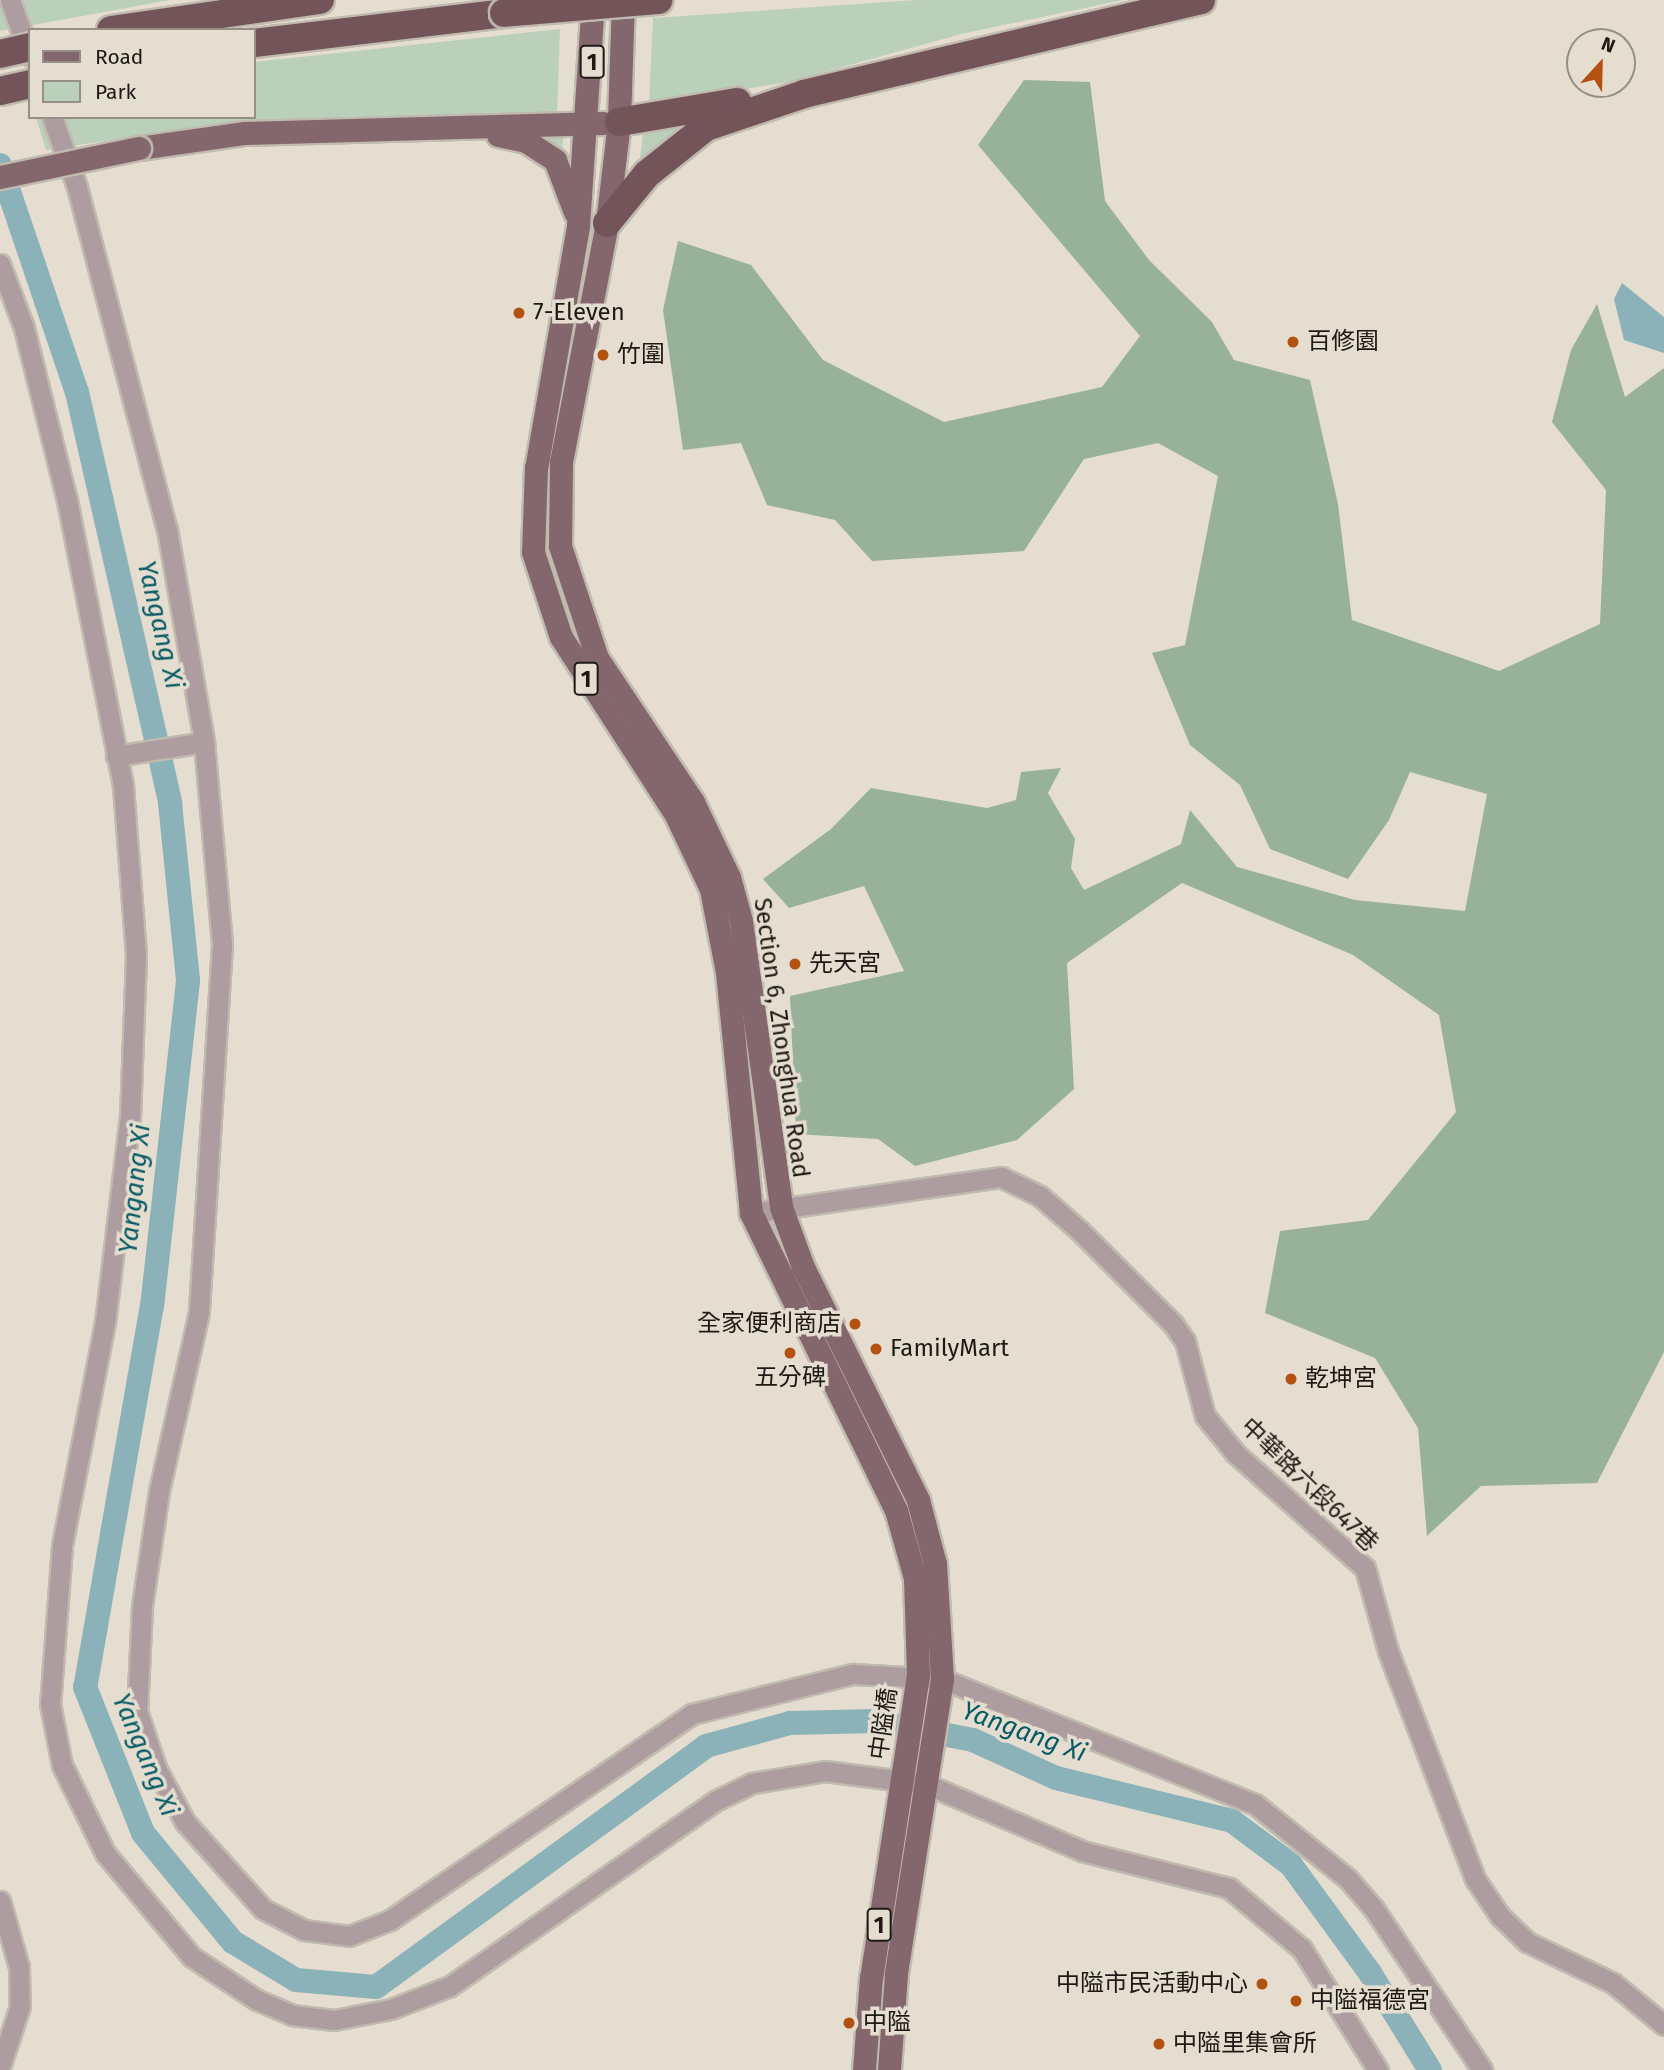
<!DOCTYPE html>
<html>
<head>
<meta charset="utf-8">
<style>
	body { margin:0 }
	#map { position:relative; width:1664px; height:2070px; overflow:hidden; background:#e5ddcf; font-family:"Fira Sans","Noto Sans TC",sans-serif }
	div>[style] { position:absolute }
	.green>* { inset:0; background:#bad0bb }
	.forest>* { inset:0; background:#98b19a }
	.water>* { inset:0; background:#8bb2b8 }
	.river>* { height:24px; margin:-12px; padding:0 12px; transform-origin:12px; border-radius:12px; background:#8bb2b8 }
	.roads { filter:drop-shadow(2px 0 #c1baae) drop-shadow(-2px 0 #c1baae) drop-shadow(0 2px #c1baae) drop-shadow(0 -2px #c1baae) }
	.minor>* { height:19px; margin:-9.5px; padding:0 9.5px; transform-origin:9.5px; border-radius:9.5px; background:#ad9da0 }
	.major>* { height:23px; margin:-11.5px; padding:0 11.5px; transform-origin:11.5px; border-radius:11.5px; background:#83676c }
	.highway>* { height:28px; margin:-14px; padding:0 14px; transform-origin:14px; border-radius:14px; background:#735459 }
	.bridges { filter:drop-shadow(2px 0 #c1baae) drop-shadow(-2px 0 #c1baae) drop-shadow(0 2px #c1baae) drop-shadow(0 -2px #c1baae) }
	.major-bridge>* { height:23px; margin:-11.5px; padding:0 11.5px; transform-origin:11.5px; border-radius:11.5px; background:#83676c }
	.highway-bridge>* { height:28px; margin:-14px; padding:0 14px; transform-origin:14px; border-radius:14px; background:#735459 }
	.dots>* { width:19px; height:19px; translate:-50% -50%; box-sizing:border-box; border:4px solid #e5ddcf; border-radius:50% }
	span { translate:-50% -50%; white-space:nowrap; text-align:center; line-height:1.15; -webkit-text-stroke:7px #e5ddcf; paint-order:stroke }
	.shield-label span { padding:2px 5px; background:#e5ddcf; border:2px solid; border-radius:5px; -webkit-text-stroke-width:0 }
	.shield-label { font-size:23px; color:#1d1a15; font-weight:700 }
	.poi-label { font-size:24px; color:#1d1a15 }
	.left { translate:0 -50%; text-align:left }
	.right { translate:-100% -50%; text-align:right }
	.street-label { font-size:24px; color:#1d1a15 }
	.water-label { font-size:26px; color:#055a64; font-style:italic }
	.legend { position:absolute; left:28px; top:28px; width:228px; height:91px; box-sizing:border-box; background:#e5ddcf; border:2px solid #958f85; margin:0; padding:9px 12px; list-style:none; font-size:21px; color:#1d1a15 }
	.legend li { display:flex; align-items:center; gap:14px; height:35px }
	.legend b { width:35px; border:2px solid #958f85 }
	.north { position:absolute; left:1566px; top:28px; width:70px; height:70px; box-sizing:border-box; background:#e5ddcf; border:2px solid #958f85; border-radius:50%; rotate:22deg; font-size:19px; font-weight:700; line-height:28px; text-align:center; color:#1d1a15 }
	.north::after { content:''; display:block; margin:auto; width:24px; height:32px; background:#b25110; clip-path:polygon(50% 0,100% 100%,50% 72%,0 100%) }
</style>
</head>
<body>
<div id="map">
	<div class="green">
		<div style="clip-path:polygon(0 0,170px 0,0 31px)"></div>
		<div style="clip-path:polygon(917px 0,1123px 0,961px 34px,789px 82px,649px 104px,653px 18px)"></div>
		<div style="clip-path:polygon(560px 29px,557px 115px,213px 124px,46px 150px,36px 117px,254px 117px,254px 62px)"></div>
		<div style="clip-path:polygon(722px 115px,638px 175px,644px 126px)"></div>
		<div style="clip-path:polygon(540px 134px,563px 135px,562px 163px,532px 138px)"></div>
	</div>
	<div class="forest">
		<div style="clip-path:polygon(1024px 80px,1090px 82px,1105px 201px,1149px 260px,1212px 322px,1234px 360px,1310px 380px,1338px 504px,1352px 620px,1499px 671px,1600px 624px,1606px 490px,1552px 422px,1571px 350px,1597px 304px,1625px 397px,1664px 368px,1664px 1352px,1597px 1483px,1481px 1486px,1427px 1536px,1418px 1428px,1375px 1358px,1265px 1313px,1280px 1231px,1368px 1220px,1456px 1112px,1439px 1015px,1353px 955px,1182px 883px,1067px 963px,1074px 1089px,1017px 1140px,915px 1166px,878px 1139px,796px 1134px,790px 996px,904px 971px,864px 886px,789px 908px,763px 879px,831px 829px,871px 788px,987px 808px,1016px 800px,1021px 772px,1061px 768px,1048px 793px,1075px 839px,1071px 868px,1084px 890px,1181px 844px,1190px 810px,1237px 867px,1355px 900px,1465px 911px,1487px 794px,1410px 772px,1389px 820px,1348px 879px,1270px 849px,1240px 785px,1190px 745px,1152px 653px,1185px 645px,1218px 476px,1158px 443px,1084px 459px,1024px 551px,872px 561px,835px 520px,767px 505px,741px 443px,683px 450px,663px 310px,678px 241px,751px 265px,823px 360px,944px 422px,1102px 387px,1140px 336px,978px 145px)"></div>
	</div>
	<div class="water">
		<div style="clip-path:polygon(1622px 283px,1664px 317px,1664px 353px,1624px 340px,1614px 299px)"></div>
	</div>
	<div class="river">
		<div style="left:0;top:165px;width:240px;rotate:71.3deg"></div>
		<div style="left:77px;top:392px;width:421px;rotate:77.2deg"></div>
		<div style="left:170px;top:803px;width:179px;rotate:84.2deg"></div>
		<div style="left:188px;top:981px;width:326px;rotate:96.3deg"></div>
		<div style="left:152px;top:1305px;width:388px;rotate:99.9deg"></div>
		<div style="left:85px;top:1687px;width:157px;rotate:68.3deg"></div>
		<div style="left:143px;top:1833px;width:141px;rotate:50.5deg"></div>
		<div style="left:233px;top:1942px;width:74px;rotate:31.1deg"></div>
		<div style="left:296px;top:1980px;width:80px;rotate:5deg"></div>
		<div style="left:376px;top:1987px;width:409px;rotate:-36.1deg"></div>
		<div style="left:706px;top:1746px;width:87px;rotate:-15.3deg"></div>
		<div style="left:790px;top:1723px;width:85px;rotate:-1.3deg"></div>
		<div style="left:875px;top:1721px;width:100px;rotate:11deg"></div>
		<div style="left:973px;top:1740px;width:91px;rotate:24.6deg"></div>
		<div style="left:1056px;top:1778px;width:181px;rotate:13.7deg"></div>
		<div style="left:1232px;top:1821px;width:74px;rotate:36.7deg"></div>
		<div style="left:1291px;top:1865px;width:134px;rotate:53.8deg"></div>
		<div style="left:1370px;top:1973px;width:114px;rotate:58.3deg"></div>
	</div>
	<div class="roads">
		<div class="minor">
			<div style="left:10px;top:0;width:59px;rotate:70.3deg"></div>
			<div style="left:52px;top:117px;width:74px;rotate:70.3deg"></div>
			<div style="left:77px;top:187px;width:354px;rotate:75.3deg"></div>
			<div style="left:167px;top:529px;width:216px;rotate:80.1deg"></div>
			<div style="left:204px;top:742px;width:204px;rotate:84.9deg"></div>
			<div style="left:222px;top:945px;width:368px;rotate:93.6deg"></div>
			<div style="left:199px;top:1312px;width:183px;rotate:102.6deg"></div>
			<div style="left:159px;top:1491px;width:116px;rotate:98.4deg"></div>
			<div style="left:142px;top:1606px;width:105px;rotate:92.7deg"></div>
			<div style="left:137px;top:1711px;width:62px;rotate:71.3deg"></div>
			<div style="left:157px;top:1770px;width:59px;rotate:61.7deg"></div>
			<div style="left:185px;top:1822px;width:117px;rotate:48.1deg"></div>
			<div style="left:263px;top:1909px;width:46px;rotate:27.1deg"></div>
			<div style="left:304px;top:1930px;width:45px;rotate:7.6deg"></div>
			<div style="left:349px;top:1936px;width:44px;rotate:-21.3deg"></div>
			<div style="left:390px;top:1920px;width:366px;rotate:-34.3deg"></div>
			<div style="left:692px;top:1714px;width:166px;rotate:-14deg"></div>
			<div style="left:853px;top:1674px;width:89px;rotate:3.2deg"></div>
			<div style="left:942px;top:1679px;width:337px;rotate:21.8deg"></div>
			<div style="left:1255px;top:1804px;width:119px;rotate:38.9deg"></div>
			<div style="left:1348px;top:1879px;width:40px;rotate:49deg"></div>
			<div style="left:1374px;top:1909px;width:194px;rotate:56.1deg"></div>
			<div style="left:0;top:264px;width:68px;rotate:69.4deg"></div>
			<div style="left:24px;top:328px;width:177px;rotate:76deg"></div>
			<div style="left:67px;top:500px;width:291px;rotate:78.9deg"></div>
			<div style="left:123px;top:786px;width:169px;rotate:85.6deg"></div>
			<div style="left:136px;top:955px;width:161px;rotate:92.1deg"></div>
			<div style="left:130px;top:1116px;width:208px;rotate:96.9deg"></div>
			<div style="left:105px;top:1322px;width:228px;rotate:100.9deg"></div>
			<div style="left:62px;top:1546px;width:158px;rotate:94.3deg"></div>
			<div style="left:50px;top:1704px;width:62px;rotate:78.9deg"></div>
			<div style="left:62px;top:1765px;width:98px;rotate:64deg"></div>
			<div style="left:105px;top:1853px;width:136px;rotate:50.1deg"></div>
			<div style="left:192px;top:1957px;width:78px;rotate:33.5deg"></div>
			<div style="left:257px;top:2000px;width:38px;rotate:23deg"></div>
			<div style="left:292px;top:2015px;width:42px;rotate:6.8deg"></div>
			<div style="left:334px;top:2020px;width:58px;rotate:-10.9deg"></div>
			<div style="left:391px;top:2009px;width:63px;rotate:-21.3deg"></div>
			<div style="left:450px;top:1986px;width:323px;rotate:-34.9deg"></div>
			<div style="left:715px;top:1801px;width:41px;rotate:-25.9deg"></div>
			<div style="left:752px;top:1783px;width:74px;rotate:-9.3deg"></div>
			<div style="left:825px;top:1771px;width:102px;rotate:7.3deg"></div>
			<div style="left:926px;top:1784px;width:170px;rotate:23.2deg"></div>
			<div style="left:1082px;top:1851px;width:152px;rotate:14.1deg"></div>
			<div style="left:1229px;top:1888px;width:95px;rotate:39.9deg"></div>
			<div style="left:1302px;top:1949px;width:143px;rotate:57.9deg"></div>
			<div style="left:116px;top:756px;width:89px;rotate:-9deg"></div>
			<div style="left:751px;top:1213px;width:253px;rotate:-8.2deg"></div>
			<div style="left:1001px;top:1177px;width:43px;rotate:26deg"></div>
			<div style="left:1040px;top:1196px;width:53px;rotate:41.2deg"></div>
			<div style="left:1080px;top:1231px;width:132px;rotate:45deg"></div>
			<div style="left:1173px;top:1324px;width:21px;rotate:55deg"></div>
			<div style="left:1185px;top:1341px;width:78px;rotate:75.1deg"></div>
			<div style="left:1205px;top:1416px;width:49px;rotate:50.8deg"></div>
			<div style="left:1236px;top:1454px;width:172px;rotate:41.5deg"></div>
			<div style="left:1365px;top:1568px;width:86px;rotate:74.5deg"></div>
			<div style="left:1388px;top:1651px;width:244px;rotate:69.1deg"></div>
			<div style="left:1475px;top:1879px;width:45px;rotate:56deg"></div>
			<div style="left:1500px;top:1916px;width:37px;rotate:44deg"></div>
			<div style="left:1527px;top:1942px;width:95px;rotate:25.5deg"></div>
			<div style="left:1613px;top:1983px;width:66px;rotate:39.5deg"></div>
			<div style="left:0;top:1901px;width:69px;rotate:73.9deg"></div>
			<div style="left:19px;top:1967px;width:39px;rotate:89deg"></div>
			<div style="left:20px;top:2006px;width:64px;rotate:108.2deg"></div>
		</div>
		<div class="major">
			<div style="left:593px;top:0;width:226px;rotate:93.8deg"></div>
			<div style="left:578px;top:226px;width:246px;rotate:99.8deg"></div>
			<div style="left:536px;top:468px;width:84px;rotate:92deg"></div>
			<div style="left:533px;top:552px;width:89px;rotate:71.8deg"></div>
			<div style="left:561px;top:637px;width:212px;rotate:57.1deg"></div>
			<div style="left:676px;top:815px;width:82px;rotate:64.7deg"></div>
			<div style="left:711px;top:889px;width:85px;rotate:79.1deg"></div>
			<div style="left:727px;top:972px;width:242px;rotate:84.3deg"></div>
			<div style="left:751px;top:1213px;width:331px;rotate:64deg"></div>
			<div style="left:896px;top:1510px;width:71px;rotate:74.4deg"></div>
			<div style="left:915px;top:1578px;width:97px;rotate:88.2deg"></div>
			<div style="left:918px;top:1675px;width:306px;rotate:98.8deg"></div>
			<div style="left:871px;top:1977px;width:93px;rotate:94.3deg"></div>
			<div style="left:623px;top:0;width:122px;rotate:91.9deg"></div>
			<div style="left:619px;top:122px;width:102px;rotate:96.8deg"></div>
			<div style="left:607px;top:223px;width:244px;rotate:100.9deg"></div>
			<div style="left:561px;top:463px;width:83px;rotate:90.7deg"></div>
			<div style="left:560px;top:546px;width:118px;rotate:71.7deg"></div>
			<div style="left:597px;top:658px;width:173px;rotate:56.3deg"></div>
			<div style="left:693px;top:802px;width:83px;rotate:64.4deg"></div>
			<div style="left:729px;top:877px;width:46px;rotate:74.7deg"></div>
			<div style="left:741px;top:921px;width:289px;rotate:82deg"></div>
			<div style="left:781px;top:1207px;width:64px;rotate:69.9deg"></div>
			<div style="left:803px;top:1267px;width:260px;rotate:63.7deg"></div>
			<div style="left:918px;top:1500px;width:66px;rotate:75.1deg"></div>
			<div style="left:935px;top:1564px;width:115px;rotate:86.5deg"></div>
			<div style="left:942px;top:1679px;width:299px;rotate:98.9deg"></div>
			<div style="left:896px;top:1974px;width:96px;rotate:94.2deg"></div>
			<div style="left:498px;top:135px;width:29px;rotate:12deg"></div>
			<div style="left:526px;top:141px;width:35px;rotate:33deg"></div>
			<div style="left:555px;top:160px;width:56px;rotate:69deg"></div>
			<div style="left:139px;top:148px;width:107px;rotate:-8.1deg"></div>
			<div style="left:245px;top:133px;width:358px;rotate:-1.6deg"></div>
		</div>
		<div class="highway">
			<div style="left:111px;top:30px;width:211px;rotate:-8.2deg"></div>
			<div style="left:254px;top:43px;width:252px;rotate:-6.8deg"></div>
			<div style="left:0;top:91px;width:31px;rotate:-13deg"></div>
			<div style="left:619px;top:122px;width:120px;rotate:-9.6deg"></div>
			<div style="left:607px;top:223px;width:63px;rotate:-50.8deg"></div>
			<div style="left:647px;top:174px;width:75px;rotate:-38.5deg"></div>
			<div style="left:706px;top:127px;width:103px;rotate:-18.6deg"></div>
			<div style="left:804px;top:94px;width:408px;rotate:-13.3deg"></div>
		</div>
	</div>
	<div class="bridges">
		<div class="major-bridge">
			<div style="left:0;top:177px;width:142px;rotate:-11.8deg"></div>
		</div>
		<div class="highway-bridge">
			<div style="left:504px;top:13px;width:155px;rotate:-4.8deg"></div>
			<div style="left:0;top:54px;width:31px;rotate:-13deg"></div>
		</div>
	</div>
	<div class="dots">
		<div style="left:519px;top:313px;background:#b25110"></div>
		<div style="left:1293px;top:342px;background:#b25110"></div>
		<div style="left:603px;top:355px;background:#b25110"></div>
		<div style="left:795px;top:964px;background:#b25110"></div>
		<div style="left:855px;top:1324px;background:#b25110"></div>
		<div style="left:876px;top:1349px;background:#b25110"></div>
		<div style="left:790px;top:1353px;background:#b25110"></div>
		<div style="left:1291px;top:1379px;background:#b25110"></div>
		<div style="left:1262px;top:1984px;background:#b25110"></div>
		<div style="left:1296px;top:2001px;background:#b25110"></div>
		<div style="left:849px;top:2023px;background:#b25110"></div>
		<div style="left:1159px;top:2044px;background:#b25110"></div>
	</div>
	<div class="shield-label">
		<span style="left:592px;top:62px">1</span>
		<span style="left:586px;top:679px">1</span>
		<span style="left:879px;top:1925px">1</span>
	</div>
	<div class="poi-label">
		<span class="left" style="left:533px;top:313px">7-Eleven</span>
		<span class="left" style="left:1307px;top:342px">百修園</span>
		<span class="left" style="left:617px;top:355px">竹圍</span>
		<span class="left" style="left:809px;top:964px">先天宮</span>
		<span class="right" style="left:841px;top:1324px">全家便利商店</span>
		<span class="left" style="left:890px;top:1349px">FamilyMart</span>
		<span style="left:790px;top:1378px">五分碑</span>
		<span class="left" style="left:1305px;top:1379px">乾坤宮</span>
		<span class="right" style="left:1248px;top:1984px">中隘市民活動中心</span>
		<span class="left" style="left:1310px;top:2001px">中隘福德宮</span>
		<span class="left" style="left:863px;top:2023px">中隘</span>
		<span class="left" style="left:1173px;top:2044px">中隘里集會所</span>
	</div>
	<div class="street-label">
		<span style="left:781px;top:1038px;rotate:82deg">Section 6, Zhonghua Road</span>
		<span style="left:1309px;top:1485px;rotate:44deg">中華路六段647巷</span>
		<span style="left:884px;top:1724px;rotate:-82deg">中隘橋</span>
	</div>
	<div class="water-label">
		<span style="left:160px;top:625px;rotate:77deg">Yangang Xi</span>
		<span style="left:135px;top:1189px;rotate:-84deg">Yangang Xi</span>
		<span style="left:1024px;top:1732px;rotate:20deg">Yangang Xi</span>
		<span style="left:145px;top:1755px;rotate:67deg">Yangang Xi</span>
	</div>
	<ul class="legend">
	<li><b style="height:9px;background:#83676c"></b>Road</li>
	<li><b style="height:19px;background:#bad0bb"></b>Park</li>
	</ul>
	<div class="north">N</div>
</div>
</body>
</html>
